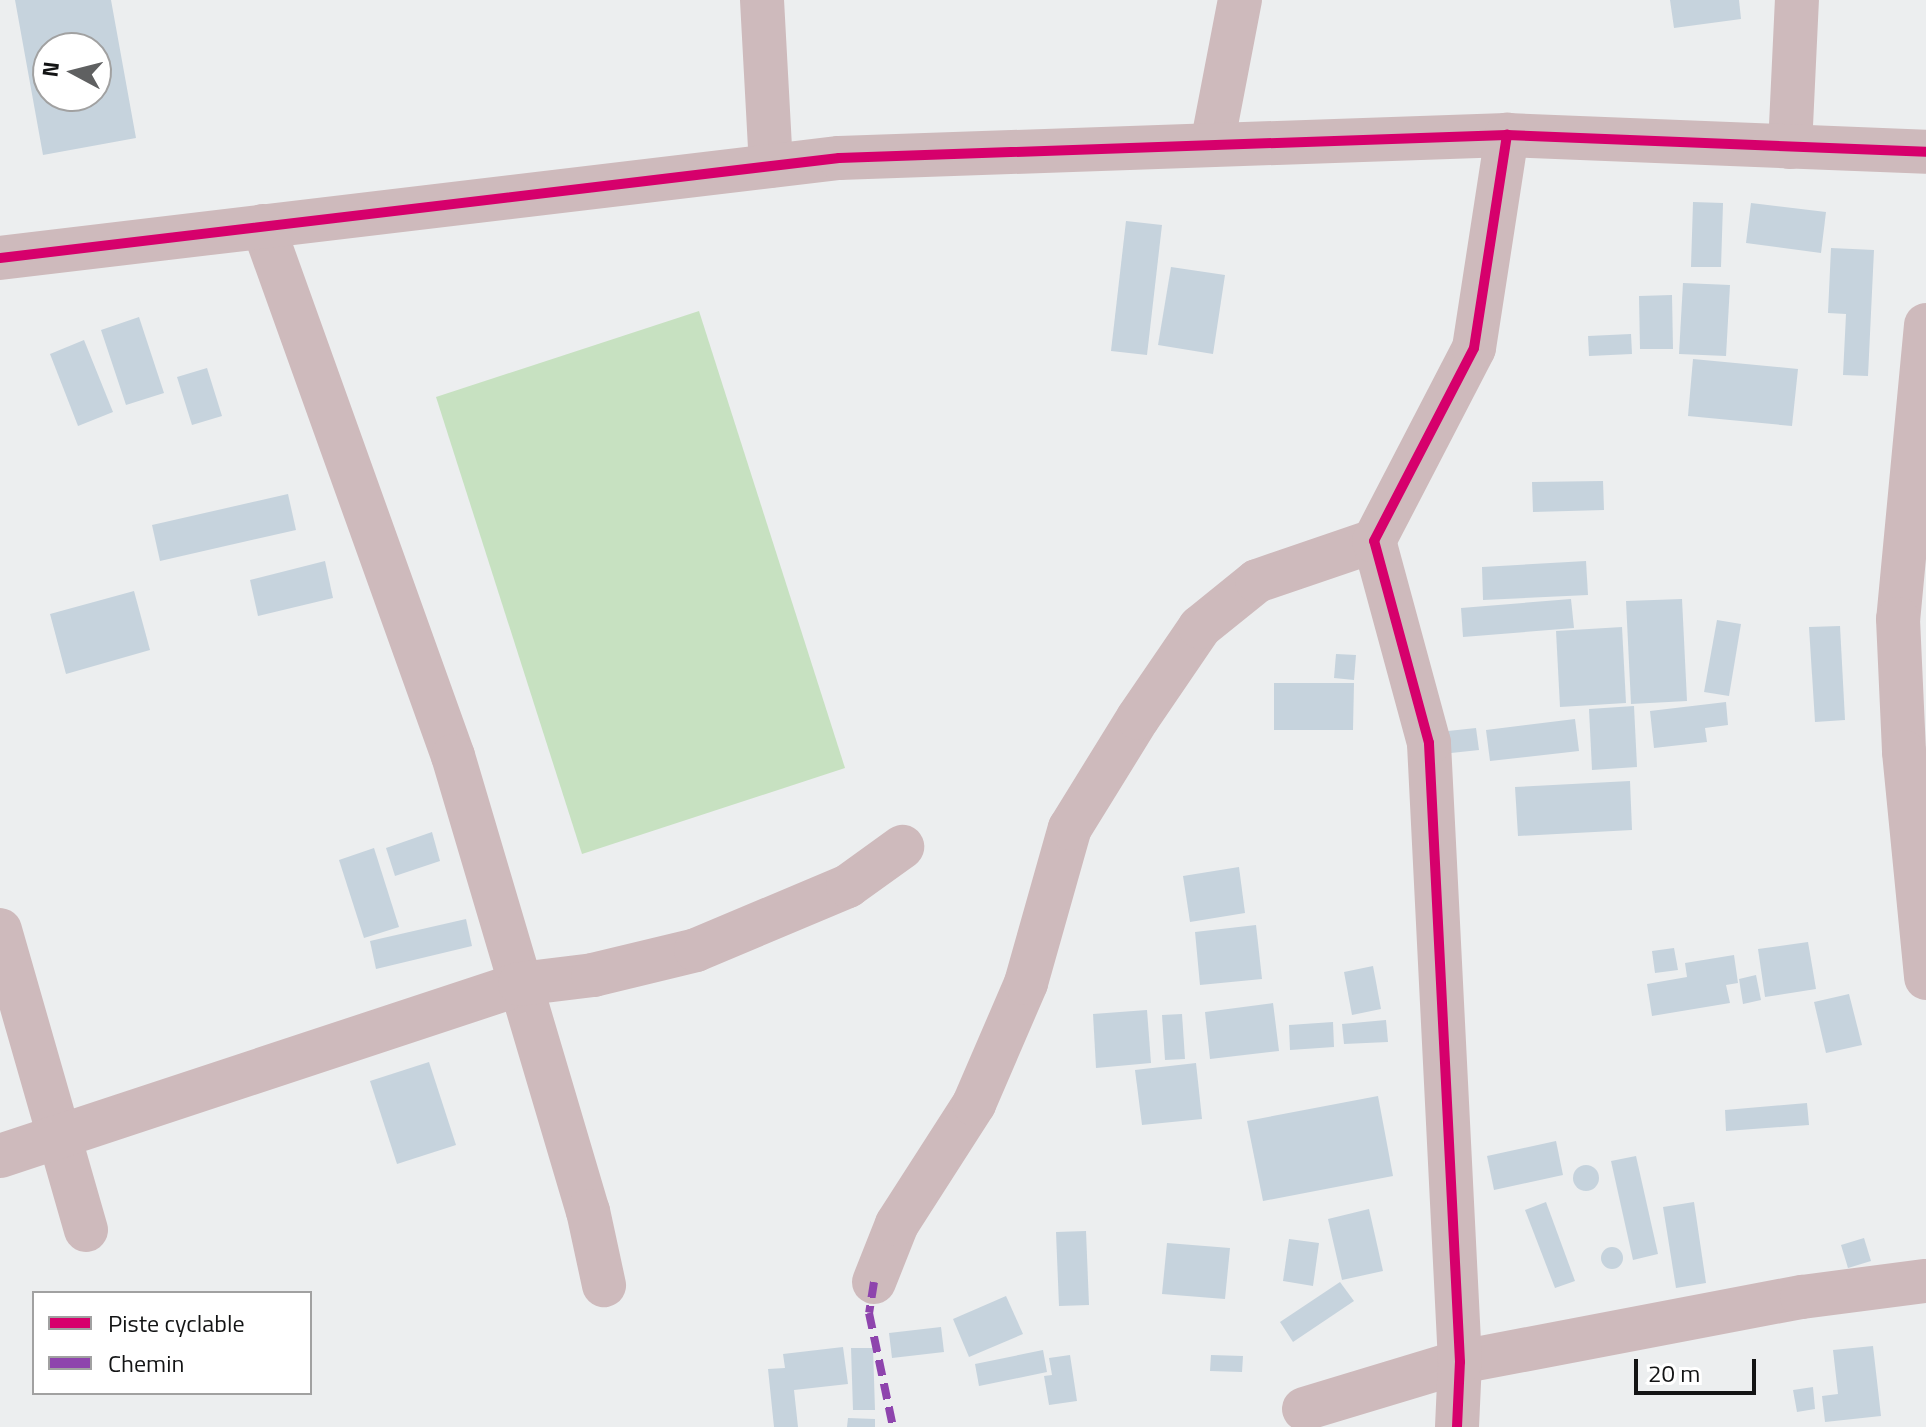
<!DOCTYPE html>
<html>
<head>
<meta charset="utf-8">
<style>
	body { margin:0 }
	#map { position:relative; width:1926px; height:1427px; overflow:hidden; background:#eceeef; font-family:"Titillium Web",sans-serif }
	div>[style] { position:absolute }
	.green>* { inset:0; background:#c7e1c1 }
	.building>* { inset:0; background:#c6d3dd }
	.round { border-radius:50% }
	.minor>* { height:44px; margin:-22px; padding:0 22px; transform-origin:22px; border-radius:22px; background:#cebabc }
	.quiet>* { height:8px; margin-top:-4px; transform-origin:0; background:repeating-linear-gradient(90deg,#8e44ad 0 16px,transparent 0 24px) }
	.cycleway>* { height:10px; margin:-5px; padding:0 5px; transform-origin:5px; border-radius:5px; background:#d6006c }
	span { translate:-50% -50%; white-space:nowrap; text-align:center; line-height:1.15; -webkit-text-stroke:7px #fff; paint-order:stroke }
	.legend { position:absolute; left:32px; top:1291px; width:280px; height:104px; box-sizing:border-box; background:#fff; border:2px solid #a1a1a1; margin:0; padding:10px 14px; list-style:none; font-size:24px; color:#131415 }
	.legend li { display:flex; align-items:center; gap:16px; height:40px }
	.legend b { width:40px; border:2px solid #a1a1a1 }
	.north { position:absolute; left:32px; top:32px; width:80px; height:80px; box-sizing:border-box; background:#fff; border:2px solid #a1a1a1; border-radius:50%; rotate:277deg; font-size:22px; font-weight:700; line-height:32px; text-align:center; color:#131415 }
	.north::after { content:''; display:block; margin:auto; width:28px; height:36px; background:#5f6061; clip-path:polygon(50% 0,100% 100%,50% 72%,0 100%) }
	.scale { position:absolute; left:1634px; top:1359px; width:122px; height:36px; box-sizing:border-box; border:4px solid #131415; border-top:0; padding-left:10px; font-size:24px; line-height:28px; white-space:nowrap; color:#131415; -webkit-text-stroke:6px #fff; paint-order:stroke }
</style>
</head>
<body>
<div id="map">
	<div class="green">
		<div style="clip-path:polygon(699px 311px,845px 768px,582px 854px,436px 397px)"></div>
	</div>
	<div class="building">
		<div style="clip-path:polygon(evenodd,15px 0,111px 0,136px 138px,43px 155px,15px 0,48px 48px,96px 48px,96px 96px,48px 96px,48px 48px)"></div>
		<div style="clip-path:polygon(1670px 0,1739px 0,1741px 19px,1674px 28px)"></div>
		<div style="clip-path:polygon(1693px 202px,1723px 203px,1721px 267px,1691px 267px)"></div>
		<div style="clip-path:polygon(1751px 203px,1826px 212px,1821px 253px,1746px 243px)"></div>
		<div style="clip-path:polygon(1126px 221px,1162px 225px,1147px 355px,1111px 351px)"></div>
		<div style="clip-path:polygon(1831px 248px,1874px 250px,1868px 376px,1843px 375px,1846px 314px,1828px 313px)"></div>
		<div style="clip-path:polygon(1171px 267px,1225px 275px,1213px 354px,1158px 345px)"></div>
		<div style="clip-path:polygon(1683px 283px,1730px 285px,1726px 356px,1679px 354px)"></div>
		<div style="clip-path:polygon(1672px 295px,1673px 349px,1640px 349px,1639px 296px)"></div>
		<div style="clip-path:polygon(139px 317px,164px 393px,126px 405px,101px 330px)"></div>
		<div style="clip-path:polygon(1631px 334px,1632px 354px,1589px 356px,1588px 336px)"></div>
		<div style="clip-path:polygon(84px 340px,113px 412px,78px 426px,50px 354px)"></div>
		<div style="clip-path:polygon(1693px 359px,1798px 369px,1792px 426px,1688px 416px)"></div>
		<div style="clip-path:polygon(207px 368px,222px 416px,192px 425px,177px 377px)"></div>
		<div style="clip-path:polygon(1603px 481px,1604px 510px,1533px 512px,1532px 482px)"></div>
		<div style="clip-path:polygon(288px 494px,296px 530px,160px 561px,152px 525px)"></div>
		<div style="clip-path:polygon(325px 561px,333px 598px,258px 616px,250px 580px)"></div>
		<div style="clip-path:polygon(1586px 561px,1588px 595px,1483px 600px,1482px 567px)"></div>
		<div style="clip-path:polygon(134px 591px,150px 650px,66px 674px,50px 614px)"></div>
		<div style="clip-path:polygon(1571px 599px,1574px 628px,1463px 637px,1461px 608px)"></div>
		<div style="clip-path:polygon(1682px 599px,1687px 701px,1631px 704px,1626px 601px)"></div>
		<div style="clip-path:polygon(1717px 620px,1741px 624px,1729px 696px,1704px 692px)"></div>
		<div style="clip-path:polygon(1840px 626px,1845px 720px,1815px 722px,1809px 627px)"></div>
		<div style="clip-path:polygon(1622px 627px,1626px 703px,1560px 707px,1556px 631px)"></div>
		<div style="clip-path:polygon(1336px 654px,1356px 655px,1354px 680px,1334px 678px)"></div>
		<div style="clip-path:polygon(1274px 683px,1354px 683px,1353px 730px,1274px 730px)"></div>
		<div style="clip-path:polygon(1726px 702px,1728px 725px,1705px 728px,1707px 742px,1654px 748px,1650px 711px)"></div>
		<div style="clip-path:polygon(1634px 706px,1637px 767px,1592px 770px,1589px 709px)"></div>
		<div style="clip-path:polygon(1575px 719px,1579px 751px,1490px 761px,1486px 730px)"></div>
		<div style="clip-path:polygon(1476px 728px,1479px 750px,1451px 753px,1448px 731px)"></div>
		<div style="clip-path:polygon(1630px 781px,1632px 830px,1518px 836px,1515px 787px)"></div>
		<div style="clip-path:polygon(432px 832px,440px 861px,395px 876px,386px 848px)"></div>
		<div style="clip-path:polygon(374px 848px,399px 927px,364px 938px,339px 860px)"></div>
		<div style="clip-path:polygon(1239px 867px,1245px 913px,1190px 922px,1183px 876px)"></div>
		<div style="clip-path:polygon(466px 919px,472px 946px,376px 969px,370px 941px)"></div>
		<div style="clip-path:polygon(1256px 925px,1262px 979px,1200px 985px,1195px 932px)"></div>
		<div style="clip-path:polygon(1808px 942px,1816px 989px,1765px 997px,1758px 949px)"></div>
		<div style="clip-path:polygon(1674px 948px,1678px 970px,1655px 973px,1652px 951px)"></div>
		<div style="clip-path:polygon(1734px 955px,1738px 983px,1726px 985px,1730px 1003px,1652px 1016px,1647px 984px,1687px 977px,1685px 963px)"></div>
		<div style="clip-path:polygon(1373px 966px,1381px 1009px,1352px 1015px,1344px 972px)"></div>
		<div style="clip-path:polygon(1756px 975px,1761px 1000px,1743px 1004px,1739px 979px)"></div>
		<div style="clip-path:polygon(1849px 994px,1862px 1045px,1826px 1053px,1814px 1002px)"></div>
		<div style="clip-path:polygon(1273px 1003px,1279px 1051px,1210px 1059px,1205px 1012px)"></div>
		<div style="clip-path:polygon(1147px 1010px,1151px 1063px,1096px 1068px,1093px 1014px)"></div>
		<div style="clip-path:polygon(1182px 1014px,1185px 1059px,1165px 1060px,1162px 1015px)"></div>
		<div style="clip-path:polygon(1386px 1020px,1388px 1042px,1344px 1044px,1342px 1024px)"></div>
		<div style="clip-path:polygon(1333px 1022px,1334px 1047px,1290px 1050px,1289px 1025px)"></div>
		<div style="clip-path:polygon(429px 1062px,456px 1145px,397px 1164px,370px 1081px)"></div>
		<div style="clip-path:polygon(1196px 1063px,1202px 1119px,1142px 1125px,1135px 1070px)"></div>
		<div style="clip-path:polygon(1378px 1096px,1393px 1176px,1263px 1201px,1247px 1121px)"></div>
		<div style="clip-path:polygon(1807px 1103px,1809px 1125px,1726px 1131px,1725px 1110px)"></div>
		<div style="clip-path:polygon(1556px 1141px,1563px 1175px,1494px 1190px,1487px 1156px)"></div>
		<div style="clip-path:polygon(1636px 1156px,1658px 1254px,1633px 1260px,1611px 1161px)"></div>
		<div class="round" style="left:1573px;top:1165px;width:26px;height:26px"></div>
		<div style="clip-path:polygon(1546px 1202px,1575px 1281px,1555px 1288px,1525px 1210px)"></div>
		<div style="clip-path:polygon(1694px 1202px,1706px 1283px,1676px 1288px,1663px 1207px)"></div>
		<div style="clip-path:polygon(1369px 1209px,1383px 1271px,1342px 1280px,1328px 1219px)"></div>
		<div style="clip-path:polygon(1086px 1231px,1089px 1305px,1059px 1306px,1056px 1232px)"></div>
		<div style="clip-path:polygon(1864px 1238px,1871px 1261px,1848px 1268px,1841px 1245px)"></div>
		<div style="clip-path:polygon(1289px 1239px,1319px 1243px,1313px 1286px,1283px 1281px)"></div>
		<div style="clip-path:polygon(1167px 1243px,1230px 1248px,1225px 1299px,1162px 1294px)"></div>
		<div class="round" style="left:1601px;top:1247px;width:22px;height:22px"></div>
		<div style="clip-path:polygon(1340px 1282px,1354px 1301px,1293px 1342px,1280px 1322px)"></div>
		<div style="clip-path:polygon(1006px 1296px,1023px 1334px,969px 1357px,953px 1319px)"></div>
		<div style="clip-path:polygon(941px 1327px,944px 1352px,892px 1358px,889px 1333px)"></div>
		<div style="clip-path:polygon(1873px 1346px,1881px 1416px,1825px 1422px,1822px 1396px,1838px 1394px,1833px 1350px)"></div>
		<div style="clip-path:polygon(843px 1347px,848px 1384px,794px 1390px,798px 1427px,774px 1427px,768px 1369px,785px 1368px,783px 1354px)"></div>
		<div style="clip-path:polygon(851px 1348px,873px 1348px,875px 1410px,853px 1410px)"></div>
		<div style="clip-path:polygon(1043px 1350px,1047px 1372px,979px 1386px,975px 1364px)"></div>
		<div style="clip-path:polygon(1070px 1355px,1077px 1401px,1049px 1405px,1044px 1376px,1052px 1375px,1049px 1358px)"></div>
		<div style="clip-path:polygon(1211px 1355px,1243px 1356px,1242px 1372px,1210px 1371px)"></div>
		<div style="clip-path:polygon(1813px 1387px,1815px 1409px,1797px 1412px,1793px 1390px)"></div>
		<div style="clip-path:polygon(848px 1418px,875px 1419px,875px 1427px,847px 1427px)"></div>
	</div>
	<div class="minor">
		<div style="left:762px;top:0;width:166px;rotate:86.9deg"></div>
		<div style="left:1212px;top:145px;width:148px;rotate:-79.1deg"></div>
		<div style="left:1790px;top:147px;width:147px;rotate:-87.3deg"></div>
		<div style="left:263px;top:226px;width:563px;rotate:70.28deg"></div>
		<div style="left:453px;top:756px;width:475px;rotate:73.5deg"></div>
		<div style="left:588px;top:1211px;width:76px;rotate:77.8deg"></div>
		<div style="left:0;top:258px;width:845px;rotate:-6.8deg"></div>
		<div style="left:839px;top:158px;width:668px;rotate:-1.97deg"></div>
		<div style="left:1507px;top:135px;width:419px;rotate:2.3deg"></div>
		<div style="left:1926px;top:325px;width:295px;rotate:95.4deg"></div>
		<div style="left:1898px;top:619px;width:133px;rotate:87.4deg"></div>
		<div style="left:1904px;top:752px;width:227px;rotate:84.4deg"></div>
		<div style="left:0;top:930px;width:312px;rotate:74deg"></div>
		<div style="left:0;top:1156px;width:548px;rotate:-18.3deg"></div>
		<div style="left:520px;top:984px;width:74px;rotate:-7deg"></div>
		<div style="left:593px;top:975px;width:106px;rotate:-13.6deg"></div>
		<div style="left:696px;top:950px;width:165px;rotate:-22.8deg"></div>
		<div style="left:848px;top:886px;width:67px;rotate:-35.8deg"></div>
		<div style="left:874px;top:1282px;width:62px;rotate:-68.4deg"></div>
		<div style="left:897px;top:1224px;width:143px;rotate:-57.3deg"></div>
		<div style="left:974px;top:1104px;width:132px;rotate:-66.7deg"></div>
		<div style="left:1026px;top:983px;width:161px;rotate:-74.2deg"></div>
		<div style="left:1070px;top:828px;width:129px;rotate:-58.3deg"></div>
		<div style="left:1138px;top:718px;width:110px;rotate:-55.7deg"></div>
		<div style="left:1200px;top:627px;width:73px;rotate:-38.9deg"></div>
		<div style="left:1257px;top:581px;width:124px;rotate:-18.9deg"></div>
		<div style="left:1304px;top:1409px;width:163px;rotate:-16.8deg"></div>
		<div style="left:1460px;top:1362px;width:348px;rotate:-10.8deg"></div>
		<div style="left:1802px;top:1297px;width:125px;rotate:-7.4deg"></div>
		<div style="left:1457px;top:1427px;width:65px;rotate:-87.4deg"></div>
		<div style="left:1460px;top:1362px;width:620px;rotate:-92.87deg"></div>
		<div style="left:1429px;top:743px;width:209px;rotate:-105.2deg"></div>
		<div style="left:1374px;top:541px;width:217px;rotate:-62.6deg"></div>
		<div style="left:1474px;top:348px;width:216px;rotate:-81.2deg"></div>
	</div>
	<div class="quiet">
		<div style="left:874px;top:1282px;width:31px;rotate:99deg"></div>
		<div style="left:869px;top:1313px;width:116px;rotate:78.1deg"></div>
	</div>
	<div class="cycleway">
		<div style="left:0;top:258px;width:845px;rotate:-6.8deg"></div>
		<div style="left:839px;top:158px;width:668px;rotate:-1.97deg"></div>
		<div style="left:1507px;top:135px;width:419px;rotate:2.3deg"></div>
		<div style="left:1457px;top:1427px;width:65px;rotate:-87.4deg"></div>
		<div style="left:1460px;top:1362px;width:620px;rotate:-92.87deg"></div>
		<div style="left:1429px;top:743px;width:209px;rotate:-105.2deg"></div>
		<div style="left:1374px;top:541px;width:217px;rotate:-62.6deg"></div>
		<div style="left:1474px;top:348px;width:216px;rotate:-81.2deg"></div>
	</div>
	<ul class="legend">
	<li><b style="height:10px;background:#d6006c"></b>Piste cyclable</li>
	<li><b style="height:10px;background:#8e44ad"></b>Chemin</li>
	</ul>
	<div class="north">N</div>
	<div class="scale">20 m</div>
</div>
</body>
</html>
